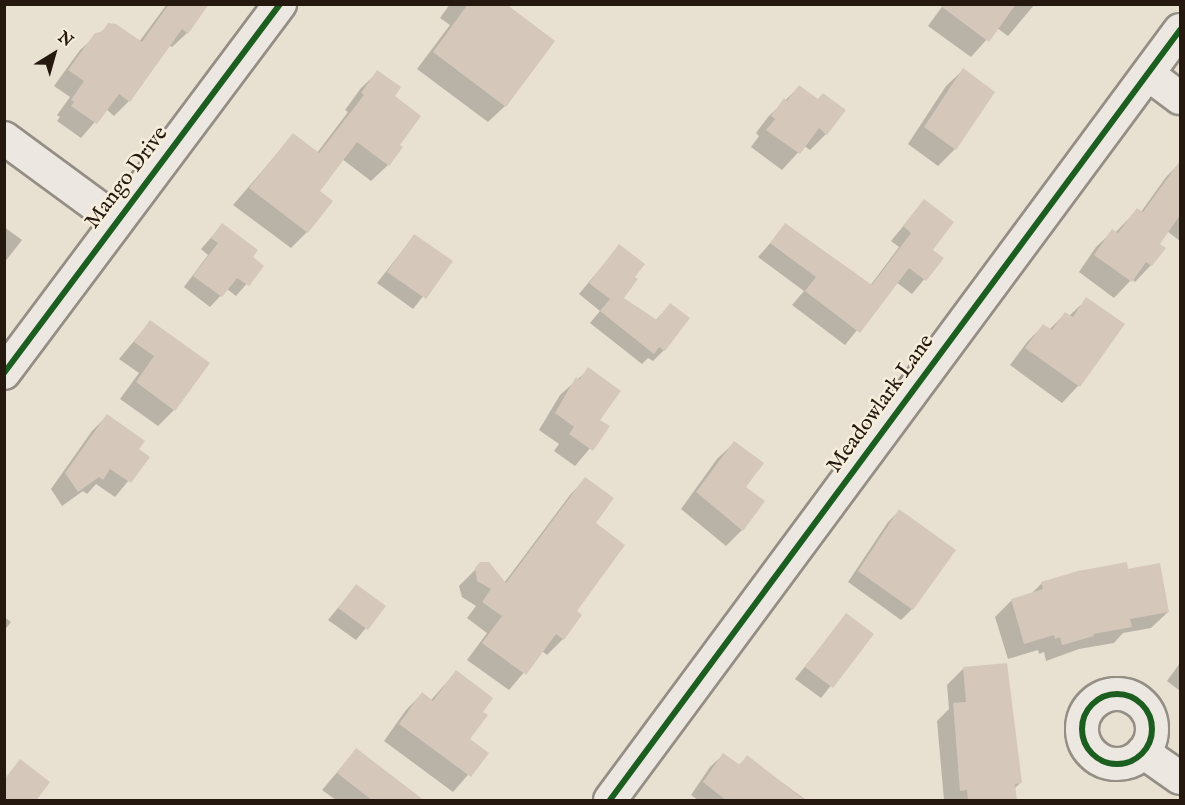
<!DOCTYPE html>
<html>
<head>
<meta charset="utf-8">
<style>
	body { margin:0 }
	#map { position:relative; width:1185px; height:805px; overflow:hidden; background:#e8e0d1; font-family:"IM FELL English",serif }
	div>[style] { position:absolute }
	.shadow>* { inset:0; background:#0003 }
	.building>* { inset:0; background:#d5c8ba }
	.roads { filter:drop-shadow(2px 0 #948e85) drop-shadow(-2px 0 #948e85) drop-shadow(0 2px #948e85) drop-shadow(0 -2px #948e85) }
	.minor>* { height:32px; margin:-16px; padding:0 16px; transform-origin:16px; border-radius:16px; background:#ece8e1 }
	.minor>.ring { margin:-16px; padding:0; box-sizing:content-box; background:none; border:32px solid #ece8e1; border-radius:50% }
	.cycleway>* { height:6px; margin:-3px; padding:0 3px; transform-origin:3px; border-radius:3px; background:#1b5e20 }
	.cycleway>.ring { margin:-3px; padding:0; box-sizing:content-box; background:none; border:6px solid #1b5e20; border-radius:50% }
	span { translate:-50% -50%; white-space:nowrap; text-align:center; line-height:1.15; -webkit-text-stroke:5px #f6eddb; paint-order:stroke }
	.street-label { font-size:22px; color:#25180f }
	.frame { position:absolute; inset:0; border:6px solid #25180f; pointer-events:none }
	.north { position:absolute; left:24px; top:24px; width:60px; height:60px; -webkit-text-stroke:4px #f6eddb; paint-order:stroke; rotate:37deg; font-size:16px; font-weight:700; line-height:24px; text-align:center; color:#25180f }
	.north::after { content:''; display:block; margin:auto; width:21px; height:27px; background:#25180f; clip-path:polygon(50% 0,100% 100%,50% 72%,0 100%) }
</style>
</head>
<body>
<div id="map">
	<div class="shadow">
		<div style="clip-path:polygon(167px 4px,207px 4px,187px 33px,172px 47px,169px 45px,129px 101px,114px 116px,106px 109px,81px 138px,57px 121px,60px 117px,57px 115px,70px 97px,54px 86px,80px 50px,109px 25px,139px 42px)"></div>
		<div style="clip-path:polygon(450px 4px,503px 4px,505px 106px,488px 122px,417px 69px,450px 25px,440px 18px)"></div>
		<div style="clip-path:polygon(944px 4px,1035px 4px,1008px 36px,997px 28px,971px 57px,928px 26px)"></div>
		<div style="clip-path:polygon(963px 70px,993px 92px,955px 149px,938px 166px,908px 144px,946px 86px)"></div>
		<div style="clip-path:polygon(378px 72px,392px 97px,388px 165px,371px 181px,342px 159px,318px 191px,307px 232px,291px 248px,233px 205px,293px 135px,317px 153px,348px 112px,345px 110px,361px 88px)"></div>
		<div style="clip-path:polygon(799px 87px,826px 134px,810px 150px,804px 146px,782px 170px,751px 147px,759px 136px,756px 133px,768px 117px)"></div>
		<div style="clip-path:polygon(1180px 163px,1180px 241px,1167px 231px,1158px 244px,1151px 265px,1135px 282px,1132px 279px,1114px 298px,1079px 272px,1096px 247px,1113px 231px,1115px 233px,1137px 210px,1141px 212px,1166px 177px)"></div>
		<div style="clip-path:polygon(924px 201px,931px 251px,941px 259px,912px 294px,896px 282px,845px 345px,792px 305px,804px 291px,758px 257px,786px 225px,870px 286px,899px 247px,891px 241px)"></div>
		<div style="clip-path:polygon(222px 225px,251px 258px,262px 266px,236px 296px,227px 289px,210px 307px,184px 287px,208px 255px,201px 249px)"></div>
		<div style="clip-path:polygon(4px 227px,22px 240px,4px 263px)"></div>
		<div style="clip-path:polygon(414px 236px,451px 261px,413px 309px,377px 283px)"></div>
		<div style="clip-path:polygon(619px 246px,633px 278px,622px 299px,655px 321px,670px 305px,664px 350px,653px 361px,648px 358px,642px 364px,590px 323px,600px 311px,579px 294px)"></div>
		<div style="clip-path:polygon(1087px 299px,1123px 325px,1078px 386px,1062px 403px,1010px 365px,1027px 342px,1043px 326px,1049px 330px,1065px 314px,1069px 316px)"></div>
		<div style="clip-path:polygon(150px 322px,174px 410px,158px 426px,120px 399px,139px 373px,119px 359px)"></div>
		<div style="clip-path:polygon(589px 369px,598px 420px,608px 427px,575px 466px,554px 451px,559px 444px,539px 430px,560px 395px)"></div>
		<div style="clip-path:polygon(107px 416px,137px 449px,148px 457px,115px 497px,96px 484px,87px 494px,83px 491px,62px 506px,51px 489px,92px 431px)"></div>
		<div style="clip-path:polygon(734px 443px,744px 487px,742px 530px,726px 546px,681px 509px,717px 459px)"></div>
		<div style="clip-path:polygon(585px 479px,594px 523px,575px 612px,563px 639px,547px 655px,542px 651px,509px 690px,467px 660px,487px 633px,467px 618px,476px 606px,462px 597px,459px 586px,481px 564px,504px 583px,570px 495px)"></div>
		<div style="clip-path:polygon(899px 511px,912px 609px,901px 620px,848px 582px,888px 522px)"></div>
		<div style="clip-path:polygon(1127px 571px,1168px 612px,1151px 628px,1123px 633px,1114px 643px,1079px 649px,1046px 661px,1044px 652px,1039px 654px,1038px 650px,1008px 659px,995px 617px,1011px 601px,1030px 595px,1042px 583px)"></div>
		<div style="clip-path:polygon(356px 586px,383px 607px,356px 640px,328px 620px)"></div>
		<div style="clip-path:polygon(846px 615px,872px 634px,821px 698px,795px 679px)"></div>
		<div style="clip-path:polygon(4px 617px,11px 622px,4px 631px)"></div>
		<div style="clip-path:polygon(1180px 663px,1180px 691px,1167px 681px)"></div>
		<div style="clip-path:polygon(963px 669px,1021px 782px,1014px 789px,1016px 800px,944px 800px,937px 721px,949px 709px,947px 685px)"></div>
		<div style="clip-path:polygon(456px 672px,481px 712px,468px 739px,487px 753px,453px 792px,384px 741px,406px 710px,422px 694px,431px 700px)"></div>
		<div style="clip-path:polygon(356px 750px,406px 800px,336px 800px,322px 790px)"></div>
		<div style="clip-path:polygon(723px 755px,738px 766px,747px 757px,806px 800px,698px 800px,691px 795px,710px 767px)"></div>
	</div>
	<div class="building">
		<div style="clip-path:polygon(169px 4px,209px 4px,188px 34px,182px 29px,130px 102px,119px 94px,97px 124px,71px 106px,74px 102px,71px 100px,84px 81px,68px 70px,95px 33px,102px 32px,108px 23px,116px 24px,142px 42px)"></div>
		<div style="clip-path:polygon(468px 4px,506px 4px,555px 41px,506px 107px,433px 52px)"></div>
		<div style="clip-path:polygon(938px 4px,1016px 4px,989px 42px)"></div>
		<div style="clip-path:polygon(963px 68px,995px 92px,956px 150px,924px 127px)"></div>
		<div style="clip-path:polygon(377px 70px,401px 87px,395px 96px,421px 116px,400px 145px,403px 147px,389px 166px,357px 142px,320px 191px,333px 201px,308px 233px,249px 188px,293px 133px,319px 153px,364px 95px,361px 93px)"></div>
		<div style="clip-path:polygon(799px 85px,818px 99px,823px 93px,846px 110px,827px 135px,819px 128px,800px 154px,766px 130px,775px 119px,771px 116px,784px 98px,787px 101px)"></div>
		<div style="clip-path:polygon(1180px 161px,1180px 215px,1160px 244px,1166px 248px,1152px 266px,1146px 262px,1132px 282px,1094px 255px,1112px 229px,1118px 233px,1137px 208px,1143px 212px)"></div>
		<div style="clip-path:polygon(924px 199px,954px 222px,933px 250px,944px 258px,926px 281px,909px 268px,860px 333px,805px 291px,816px 277px,770px 243px,785px 223px,872px 285px,911px 233px,903px 226px)"></div>
		<div style="clip-path:polygon(222px 223px,258px 250px,253px 257px,264px 266px,249px 286px,237px 278px,222px 297px,193px 276px,218px 243px,211px 238px)"></div>
		<div style="clip-path:polygon(414px 234px,453px 261px,426px 299px,387px 272px)"></div>
		<div style="clip-path:polygon(619px 244px,645px 264px,635px 277px,638px 279px,624px 298px,657px 320px,670px 303px,690px 318px,665px 351px,659px 347px,654px 354px,600px 311px,610px 299px,589px 283px)"></div>
		<div style="clip-path:polygon(1086px 297px,1125px 324px,1080px 387px,1025px 348px,1043px 324px,1052px 330px,1065px 312px,1073px 317px)"></div>
		<div style="clip-path:polygon(150px 320px,210px 363px,175px 411px,136px 382px,154px 356px,134px 342px)"></div>
		<div style="clip-path:polygon(588px 367px,621px 391px,600px 420px,610px 426px,593px 451px,569px 434px,574px 427px,555px 413px,576px 377px,579px 380px)"></div>
		<div style="clip-path:polygon(107px 414px,145px 441px,139px 449px,150px 457px,131px 483px,110px 469px,103px 480px,99px 477px,78px 492px,65px 473px)"></div>
		<div style="clip-path:polygon(734px 441px,764px 463px,746px 487px,765px 501px,743px 531px,696px 492px)"></div>
		<div style="clip-path:polygon(585px 477px,614px 498px,596px 523px,625px 545px,577px 611px,582px 615px,564px 640px,556px 634px,526px 675px,482px 643px,502px 616px,482px 602px,491px 589px,477px 581px,475px 568px,480px 562px,489px 562px,506px 583px)"></div>
		<div style="clip-path:polygon(899px 509px,956px 550px,913px 610px,858px 571px)"></div>
		<div style="clip-path:polygon(1127px 562px,1128px 569px,1160px 563px,1169px 612px,1130px 619px,1132px 627px,1093px 634px,1094px 636px,1062px 645px,1060px 637px,1055px 639px,1054px 635px,1024px 644px,1011px 599px,1043px 589px,1041px 582px,1078px 571px)"></div>
		<div style="clip-path:polygon(356px 584px,386px 606px,368px 630px,338px 608px)"></div>
		<div style="clip-path:polygon(846px 613px,874px 634px,833px 688px,805px 667px)"></div>
		<div style="clip-path:polygon(1007px 663px,1022px 783px,1015px 784px,1017px 801px,968px 801px,967px 790px,960px 791px,953px 703px,966px 702px,963px 667px)"></div>
		<div style="clip-path:polygon(456px 670px,493px 698px,483px 712px,488px 715px,470px 739px,489px 753px,471px 777px,399px 724px,422px 692px,433px 701px)"></div>
		<div style="clip-path:polygon(356px 748px,425px 801px,373px 801px,337px 773px)"></div>
		<div style="clip-path:polygon(723px 753px,740px 765px,747px 755px,806px 801px,727px 801px,703px 782px)"></div>
		<div style="clip-path:polygon(20px 759px,50px 782px,36px 801px,4px 801px,4px 780px)"></div>
	</div>
	<div class="roads">
		<div class="minor">
			<div style="left:1148px;top:74px;width:40px;rotate:37deg"></div>
			<div style="left:4px;top:138px;width:140px;rotate:36.3deg"></div>
			<div style="left:4px;top:373px;width:461px;rotate:-53.2deg"></div>
			<div class="ring" style="left:1082px;top:694px;width:38px;height:38px"></div>
			<div style="left:1143px;top:752px;width:45px;rotate:35.1deg"></div>
			<div style="left:610px;top:800px;width:958px;rotate:-53.49deg"></div>
		</div>
	</div>
	<div class="cycleway">
		<div style="left:4px;top:373px;width:461px;rotate:-53.2deg"></div>
		<div class="ring" style="left:1082px;top:694px;width:64px;height:64px"></div>
		<div style="left:610px;top:800px;width:958px;rotate:-53.49deg"></div>
	</div>
	<div class="street-label">
		<span style="left:127px;top:178px;rotate:-53deg">Mango Drive</span>
		<span style="left:881px;top:404px;rotate:-54deg">Meadowlark Lane</span>
	</div>
	<div class="frame"></div>
	<div class="north">N</div>
</div>
</body>
</html>
